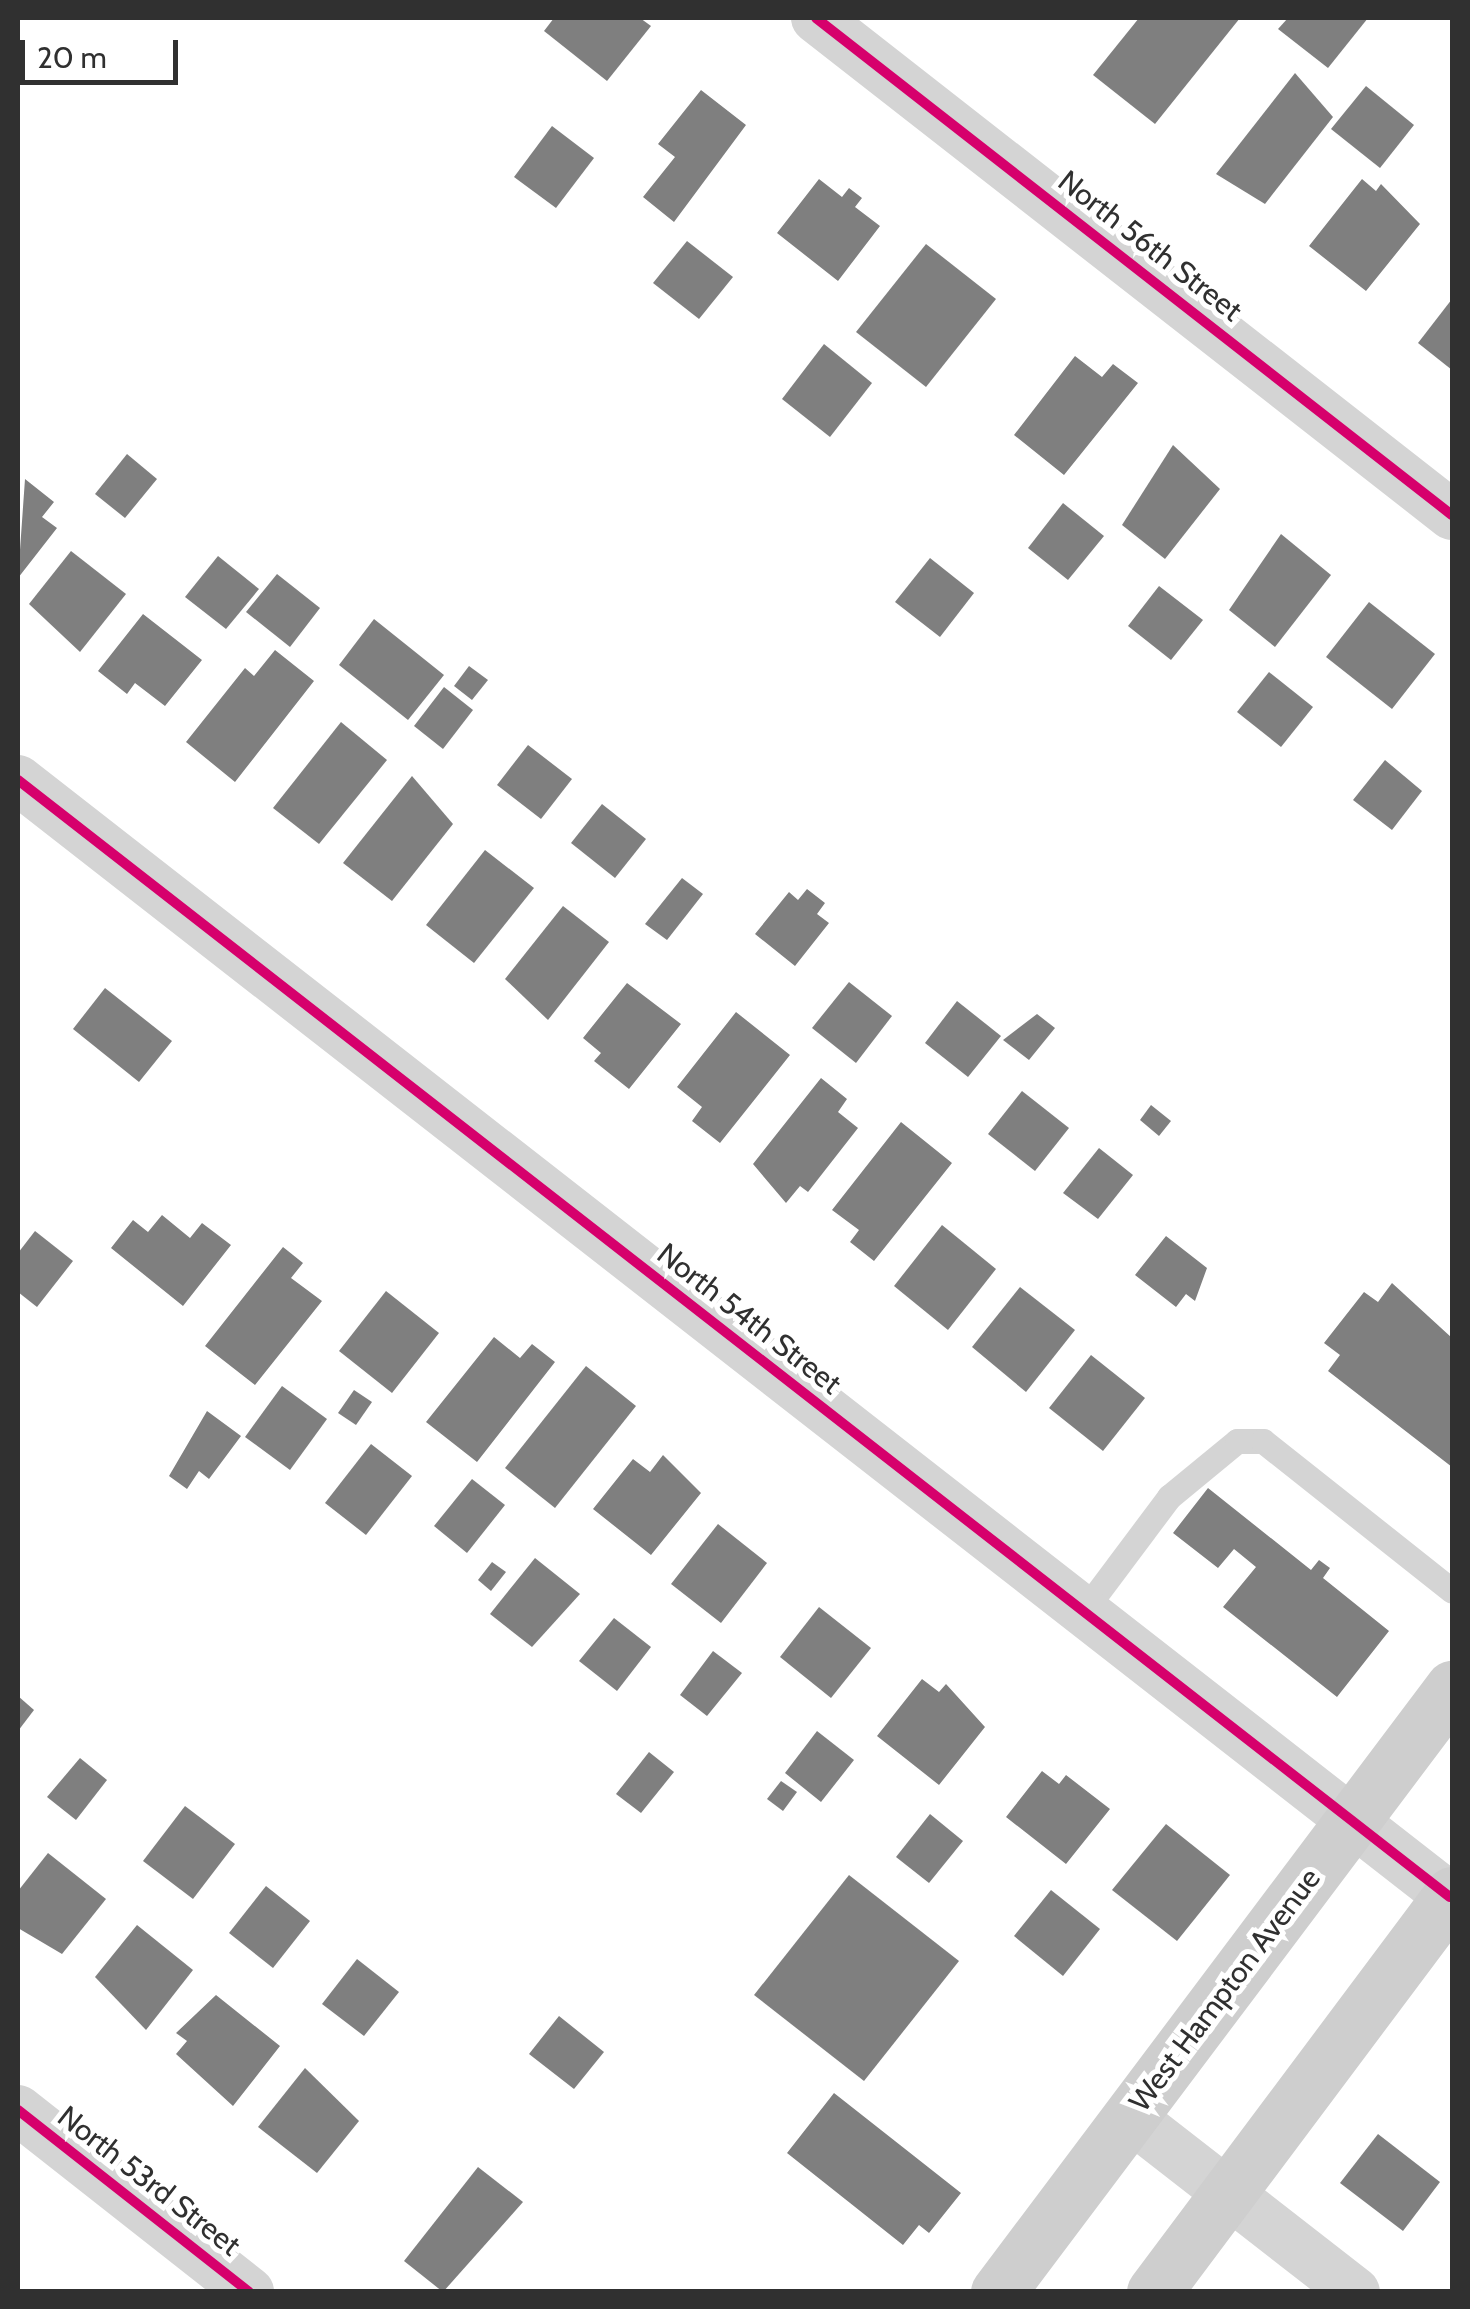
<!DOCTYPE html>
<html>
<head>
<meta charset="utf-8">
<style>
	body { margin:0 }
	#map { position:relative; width:1470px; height:2309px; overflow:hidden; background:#fff; font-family:Cabin,sans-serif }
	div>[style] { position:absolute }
	.building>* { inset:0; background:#7f7f7f }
	.service>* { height:25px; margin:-12.5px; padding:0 12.5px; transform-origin:12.5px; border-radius:12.5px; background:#d4d4d4 }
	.minor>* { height:50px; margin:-25px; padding:0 25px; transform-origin:25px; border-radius:25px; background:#d4d4d4 }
	.secondary>* { height:55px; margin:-27.5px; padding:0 27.5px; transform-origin:27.5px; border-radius:27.5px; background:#cecece }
	.cycleway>* { height:10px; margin:-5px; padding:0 5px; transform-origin:5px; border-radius:5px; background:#d6006c }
	span { translate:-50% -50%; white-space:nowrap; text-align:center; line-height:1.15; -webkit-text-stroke:10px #fff; paint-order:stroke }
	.street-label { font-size:30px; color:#303030 }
	.frame { position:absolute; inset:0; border:20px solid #303030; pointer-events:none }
	.scale { position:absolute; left:20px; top:40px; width:158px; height:45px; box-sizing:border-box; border:5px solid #303030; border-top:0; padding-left:12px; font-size:30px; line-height:35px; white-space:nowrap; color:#303030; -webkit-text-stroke:8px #fff; paint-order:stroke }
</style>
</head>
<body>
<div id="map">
	<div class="building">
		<div style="clip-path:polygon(554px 18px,640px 18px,651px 26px,607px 81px,544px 31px)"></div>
		<div style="clip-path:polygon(1139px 18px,1240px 18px,1155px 124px,1093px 75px)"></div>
		<div style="clip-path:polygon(1288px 18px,1368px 18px,1328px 68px,1278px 29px)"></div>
		<div style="clip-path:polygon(1295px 73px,1333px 117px,1265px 204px,1216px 174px)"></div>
		<div style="clip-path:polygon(1366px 86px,1414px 125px,1380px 168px,1331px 129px)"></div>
		<div style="clip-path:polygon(701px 90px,746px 125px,674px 222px,643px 197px,675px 157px,658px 144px)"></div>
		<div style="clip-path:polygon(552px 126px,594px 158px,556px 208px,514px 177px)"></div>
		<div style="clip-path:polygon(819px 179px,842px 197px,849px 188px,862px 198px,855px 207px,880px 226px,838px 281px,777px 233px)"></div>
		<div style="clip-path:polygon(1362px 179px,1376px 191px,1381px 184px,1420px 224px,1366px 291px,1309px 246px)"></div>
		<div style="clip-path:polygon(687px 241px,733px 277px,699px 319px,653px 283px)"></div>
		<div style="clip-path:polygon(926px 244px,996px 299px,926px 387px,856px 332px)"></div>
		<div style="clip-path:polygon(1452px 299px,1452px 370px,1418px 343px)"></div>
		<div style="clip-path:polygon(824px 344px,872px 383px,830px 437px,782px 399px)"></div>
		<div style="clip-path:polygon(1075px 356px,1102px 377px,1113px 364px,1138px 383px,1064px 475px,1014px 435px)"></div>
		<div style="clip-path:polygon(1173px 445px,1220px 489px,1165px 559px,1122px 525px)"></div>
		<div style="clip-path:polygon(127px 454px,157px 479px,125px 518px,95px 494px)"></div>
		<div style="clip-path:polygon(25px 479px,54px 502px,42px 517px,57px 528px,18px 578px)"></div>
		<div style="clip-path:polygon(1063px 503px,1104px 536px,1068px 580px,1028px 548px)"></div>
		<div style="clip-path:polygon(1281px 534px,1331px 575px,1275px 647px,1229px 610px)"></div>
		<div style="clip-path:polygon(71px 551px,126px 594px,80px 652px,29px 604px)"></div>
		<div style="clip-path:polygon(218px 556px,259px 589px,226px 629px,185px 597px)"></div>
		<div style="clip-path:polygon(930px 558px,974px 593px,940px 637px,895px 602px)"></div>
		<div style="clip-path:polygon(277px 574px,320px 608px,290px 647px,246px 612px)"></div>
		<div style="clip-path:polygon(1159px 586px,1203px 620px,1171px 660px,1128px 626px)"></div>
		<div style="clip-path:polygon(1369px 602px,1435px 654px,1392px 709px,1326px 657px)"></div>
		<div style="clip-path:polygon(143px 614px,202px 660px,165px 706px,135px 683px,127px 694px,98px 671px)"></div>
		<div style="clip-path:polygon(374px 619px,444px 675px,408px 720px,339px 665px)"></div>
		<div style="clip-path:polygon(275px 650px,314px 681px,235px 782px,186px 742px,245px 668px,254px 676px)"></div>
		<div style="clip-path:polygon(469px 666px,488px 680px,472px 700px,454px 686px)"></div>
		<div style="clip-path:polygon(1269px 672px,1313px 707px,1281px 747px,1237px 712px)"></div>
		<div style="clip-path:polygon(444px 687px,473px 710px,443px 749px,414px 726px)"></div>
		<div style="clip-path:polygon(341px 722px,387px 760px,319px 844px,273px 808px)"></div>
		<div style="clip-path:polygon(528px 745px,572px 779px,541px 819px,497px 785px)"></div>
		<div style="clip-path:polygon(1385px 760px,1422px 791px,1392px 830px,1353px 800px)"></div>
		<div style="clip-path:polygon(412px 776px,453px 824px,392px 901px,343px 863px)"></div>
		<div style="clip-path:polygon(602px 804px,646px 839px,615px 878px,571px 843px)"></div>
		<div style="clip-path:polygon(485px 850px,534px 888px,474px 963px,426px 925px)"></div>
		<div style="clip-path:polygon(682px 878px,703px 894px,667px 940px,645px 924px)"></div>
		<div style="clip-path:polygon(807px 889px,825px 903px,817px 914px,829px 923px,795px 966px,755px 934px,789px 892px,798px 900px)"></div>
		<div style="clip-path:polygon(563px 906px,609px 942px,548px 1020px,505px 979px)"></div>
		<div style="clip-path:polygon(849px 982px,892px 1016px,856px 1063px,812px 1028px)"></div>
		<div style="clip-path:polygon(627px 983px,681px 1024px,629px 1089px,594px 1061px,601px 1053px,583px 1038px)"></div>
		<div style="clip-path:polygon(105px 988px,172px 1041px,139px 1082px,73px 1029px)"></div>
		<div style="clip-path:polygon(957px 1001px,1001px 1036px,968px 1077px,925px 1043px)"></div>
		<div style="clip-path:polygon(736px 1012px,790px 1055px,720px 1143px,692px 1121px,702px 1107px,677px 1087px)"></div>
		<div style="clip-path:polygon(1037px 1014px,1055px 1028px,1029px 1060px,1003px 1040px)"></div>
		<div style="clip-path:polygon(821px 1078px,847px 1099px,838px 1112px,858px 1128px,808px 1192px,800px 1186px,786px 1203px,753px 1164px)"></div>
		<div style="clip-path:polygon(1022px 1091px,1069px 1128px,1035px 1171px,988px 1134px)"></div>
		<div style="clip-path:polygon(1151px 1105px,1171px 1121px,1159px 1136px,1140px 1120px)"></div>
		<div style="clip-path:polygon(901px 1122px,952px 1163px,874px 1261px,850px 1242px,859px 1230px,832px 1210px)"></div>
		<div style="clip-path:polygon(1099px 1148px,1133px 1175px,1098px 1219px,1063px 1193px)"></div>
		<div style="clip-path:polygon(162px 1215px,190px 1238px,202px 1223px,231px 1245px,183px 1306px,111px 1248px,133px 1220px,148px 1232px)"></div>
		<div style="clip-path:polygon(942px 1225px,996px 1269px,948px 1330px,894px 1286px)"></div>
		<div style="clip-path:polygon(35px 1231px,73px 1261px,37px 1307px,18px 1292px,18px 1253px)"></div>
		<div style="clip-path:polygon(1166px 1236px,1207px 1268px,1195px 1301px,1186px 1294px,1176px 1307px,1135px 1275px)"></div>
		<div style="clip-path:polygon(283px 1247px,303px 1263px,291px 1278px,322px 1301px,255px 1385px,205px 1346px)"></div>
		<div style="clip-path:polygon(1392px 1283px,1452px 1338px,1452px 1467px,1328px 1371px,1340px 1355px,1324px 1343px,1364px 1292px,1378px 1302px)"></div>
		<div style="clip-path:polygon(1020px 1287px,1075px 1330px,1026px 1392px,972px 1347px)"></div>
		<div style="clip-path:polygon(386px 1291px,439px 1333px,392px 1393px,339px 1351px)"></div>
		<div style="clip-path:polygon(494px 1337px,520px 1358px,532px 1344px,555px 1362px,477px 1462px,426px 1422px)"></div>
		<div style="clip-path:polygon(1091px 1355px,1145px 1398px,1103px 1451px,1049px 1408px)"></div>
		<div style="clip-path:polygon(586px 1366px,636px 1406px,555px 1508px,505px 1468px)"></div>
		<div style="clip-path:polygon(282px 1386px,327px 1419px,290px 1470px,245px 1437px)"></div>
		<div style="clip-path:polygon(354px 1390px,372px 1402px,356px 1425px,338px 1413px)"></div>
		<div style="clip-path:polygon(207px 1411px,241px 1436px,209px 1479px,199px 1471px,187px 1489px,169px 1476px)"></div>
		<div style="clip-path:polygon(371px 1444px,412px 1476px,366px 1535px,325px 1503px)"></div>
		<div style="clip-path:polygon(663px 1455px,701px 1493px,651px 1555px,593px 1509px,633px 1459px,650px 1472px)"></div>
		<div style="clip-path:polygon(472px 1479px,505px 1505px,467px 1553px,434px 1526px)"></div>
		<div style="clip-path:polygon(1208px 1488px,1311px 1570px,1319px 1560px,1330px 1568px,1323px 1578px,1389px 1631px,1337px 1697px,1223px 1607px,1256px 1567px,1234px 1549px,1218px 1568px,1173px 1533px)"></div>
		<div style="clip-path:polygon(718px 1524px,767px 1563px,721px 1623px,671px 1584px)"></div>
		<div style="clip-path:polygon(535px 1558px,580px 1594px,532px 1647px,490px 1614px)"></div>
		<div style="clip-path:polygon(492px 1562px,506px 1572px,491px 1591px,478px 1580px)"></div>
		<div style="clip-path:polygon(819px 1607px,871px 1648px,831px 1698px,780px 1657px)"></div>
		<div style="clip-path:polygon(614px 1618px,651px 1647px,617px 1691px,579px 1661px)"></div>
		<div style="clip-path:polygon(713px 1651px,742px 1673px,707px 1716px,680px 1695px)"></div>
		<div style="clip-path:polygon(922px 1679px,939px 1692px,946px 1684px,985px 1727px,939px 1785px,877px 1736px)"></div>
		<div style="clip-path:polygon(18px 1696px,34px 1710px,18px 1731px)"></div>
		<div style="clip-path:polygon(817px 1731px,854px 1760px,821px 1802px,785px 1773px)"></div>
		<div style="clip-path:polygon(649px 1752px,674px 1772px,641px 1813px,616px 1794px)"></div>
		<div style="clip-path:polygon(80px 1758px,107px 1780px,76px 1820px,47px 1797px)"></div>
		<div style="clip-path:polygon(1042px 1771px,1059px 1784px,1066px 1775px,1110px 1809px,1066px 1864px,1006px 1817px)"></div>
		<div style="clip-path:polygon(781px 1781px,797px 1792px,783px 1811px,767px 1799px)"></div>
		<div style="clip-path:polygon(185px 1806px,235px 1844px,193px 1899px,143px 1861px)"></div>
		<div style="clip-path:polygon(930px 1814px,963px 1841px,929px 1883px,896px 1857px)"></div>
		<div style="clip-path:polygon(1166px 1824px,1230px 1875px,1177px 1941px,1112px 1890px)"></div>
		<div style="clip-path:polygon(48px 1853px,106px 1899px,62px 1954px,18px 1928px,18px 1891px)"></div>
		<div style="clip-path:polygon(849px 1875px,959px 1961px,864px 2081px,754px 1995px)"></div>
		<div style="clip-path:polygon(266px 1886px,310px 1921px,273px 1968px,229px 1933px)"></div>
		<div style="clip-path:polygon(1051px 1890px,1100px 1929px,1063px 1976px,1014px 1936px)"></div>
		<div style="clip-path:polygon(137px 1925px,193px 1970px,146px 2030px,95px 1977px)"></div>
		<div style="clip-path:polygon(357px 1959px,399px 1992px,364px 2036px,322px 2004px)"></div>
		<div style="clip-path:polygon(216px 1995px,280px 2046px,233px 2106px,176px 2054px,187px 2041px,176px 2033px)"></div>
		<div style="clip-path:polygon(559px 2016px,604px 2052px,574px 2089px,529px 2054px)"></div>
		<div style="clip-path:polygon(305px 2068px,359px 2121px,317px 2173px,258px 2127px)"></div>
		<div style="clip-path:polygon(834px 2093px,961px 2193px,929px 2233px,919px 2225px,903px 2245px,787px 2153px)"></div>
		<div style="clip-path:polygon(1378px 2134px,1440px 2182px,1403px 2231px,1340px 2183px)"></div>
		<div style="clip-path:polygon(478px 2167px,523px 2202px,443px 2292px,404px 2261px)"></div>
	</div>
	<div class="service">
		<div style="left:1083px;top:1612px;width:144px;rotate:-53.2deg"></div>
		<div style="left:1169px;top:1497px;width:88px;rotate:-39.5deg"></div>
		<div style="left:1237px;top:1441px;width:26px"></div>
		<div style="left:1263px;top:1441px;width:241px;rotate:38.4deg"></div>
	</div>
	<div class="minor">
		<div style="left:816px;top:18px;width:807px;rotate:38.01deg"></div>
		<div style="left:18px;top:780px;width:1816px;rotate:37.96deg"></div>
		<div style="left:18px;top:2110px;width:294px;rotate:38.2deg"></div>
		<div style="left:1130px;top:2117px;width:285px;rotate:37.9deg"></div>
	</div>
	<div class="secondary">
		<div style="left:998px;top:2292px;width:756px;rotate:-53.07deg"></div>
		<div style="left:1154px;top:2292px;width:497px;rotate:-53.2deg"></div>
	</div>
	<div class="cycleway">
		<div style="left:816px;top:18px;width:807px;rotate:38.01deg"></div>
		<div style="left:18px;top:780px;width:1816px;rotate:37.96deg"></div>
		<div style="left:18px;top:2110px;width:294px;rotate:38.2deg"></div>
	</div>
	<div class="street-label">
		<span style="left:1150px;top:246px;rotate:38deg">North 56th Street</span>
		<span style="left:749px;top:1319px;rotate:38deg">North 54th Street</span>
		<span style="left:1225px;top:1990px;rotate:-53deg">West Hampton Avenue</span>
		<span style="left:149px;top:2181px;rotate:38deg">North 53rd Street</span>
	</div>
	<div class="frame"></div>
	<div class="scale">20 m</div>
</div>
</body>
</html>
